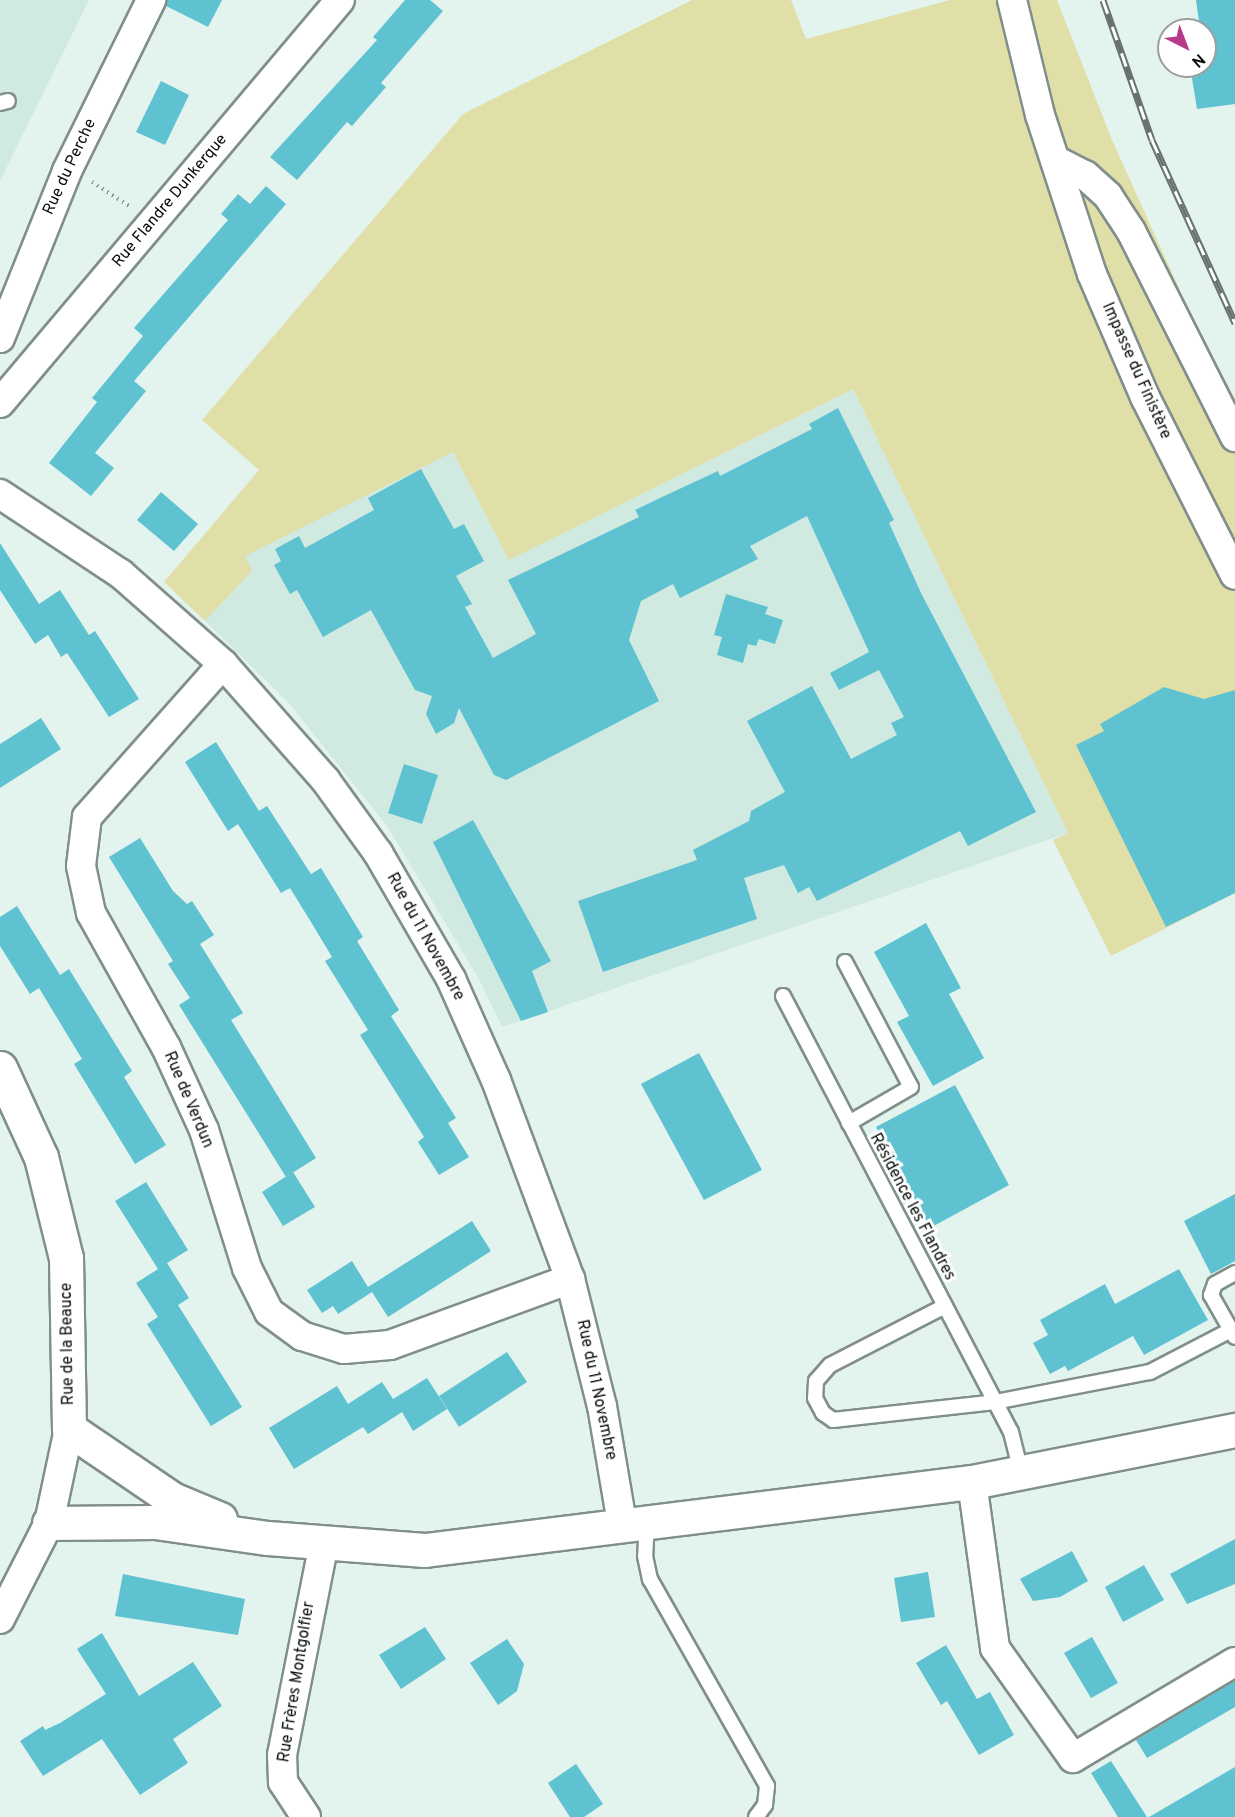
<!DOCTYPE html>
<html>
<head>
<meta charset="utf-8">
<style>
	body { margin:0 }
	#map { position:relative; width:1235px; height:1817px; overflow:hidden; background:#e3f3ee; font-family:Overpass,sans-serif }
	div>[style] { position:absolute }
	.built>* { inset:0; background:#d0eae2 }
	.green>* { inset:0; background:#e1dfa8 }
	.building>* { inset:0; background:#5fc2d1 }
	.path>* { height:4px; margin-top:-2px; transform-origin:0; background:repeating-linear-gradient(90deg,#8d9995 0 1.5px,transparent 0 6px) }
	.roads { filter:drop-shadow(2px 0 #808f8a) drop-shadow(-2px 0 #808f8a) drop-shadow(0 2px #808f8a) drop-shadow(0 -2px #808f8a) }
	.lane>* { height:14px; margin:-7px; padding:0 7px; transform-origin:7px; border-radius:7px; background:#fff }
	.street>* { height:28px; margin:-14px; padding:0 14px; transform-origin:14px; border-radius:14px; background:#fff }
	.secondary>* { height:33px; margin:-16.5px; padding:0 16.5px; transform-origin:16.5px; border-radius:16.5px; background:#fff }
	.rail>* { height:7px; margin-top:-3.5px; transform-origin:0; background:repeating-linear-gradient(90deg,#fff 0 14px,#687370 0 28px); box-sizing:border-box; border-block:2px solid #687370 }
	span { translate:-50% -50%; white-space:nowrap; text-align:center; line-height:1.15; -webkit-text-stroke:6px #fff; paint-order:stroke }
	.street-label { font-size:16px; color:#080e0c }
	.north { position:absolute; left:1157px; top:18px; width:60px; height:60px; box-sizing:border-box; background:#fff; border:2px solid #9c9f9e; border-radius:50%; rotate:138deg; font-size:16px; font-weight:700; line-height:24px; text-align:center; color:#080e0c }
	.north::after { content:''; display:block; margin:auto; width:21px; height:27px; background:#b83b8b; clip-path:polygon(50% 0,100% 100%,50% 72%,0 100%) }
</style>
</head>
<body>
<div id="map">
	<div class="built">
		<div style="clip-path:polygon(0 0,89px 0,0 181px)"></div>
		<div style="clip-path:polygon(853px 389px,1068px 833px,502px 1027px,479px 979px,387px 826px,289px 703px,205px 621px,252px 571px,244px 556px,453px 452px,509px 560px)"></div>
	</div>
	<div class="green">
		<div style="clip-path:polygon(692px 0,791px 0,806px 39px,950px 0,1057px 0,1112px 140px,1201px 337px,1235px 399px,1235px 893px,1111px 956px,1053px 840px,1068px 833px,853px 389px,509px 560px,453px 452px,245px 556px,252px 571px,205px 621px,164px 582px,259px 470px,202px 420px,463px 114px)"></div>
	</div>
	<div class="building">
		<div style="clip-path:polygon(167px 0,222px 0,208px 27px,166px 6px)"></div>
		<div style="clip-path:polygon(405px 0,430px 0,443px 11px,381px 83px,386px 87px,352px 126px,347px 122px,297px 180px,270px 157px,377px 40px,373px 37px)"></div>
		<div style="clip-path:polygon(1196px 0,1235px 0,1235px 104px,1197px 109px,1190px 66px,1205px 66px,1205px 30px,1191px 30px,1200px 29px)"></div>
		<div style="clip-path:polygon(161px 81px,189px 95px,165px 145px,136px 132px)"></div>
		<div style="clip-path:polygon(266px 186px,286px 204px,134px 381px,146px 391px,95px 453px,114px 468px,91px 496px,49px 463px,97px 402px,92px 398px,143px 336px,134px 328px,228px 220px,221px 214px,238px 194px,250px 204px)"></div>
		<div style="clip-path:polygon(838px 408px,894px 520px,889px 523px,922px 595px,1036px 812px,968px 846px,960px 831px,817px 901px,809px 887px,798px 893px,784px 865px,744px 878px,757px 919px,603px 972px,578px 901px,697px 860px,693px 850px,749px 821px,751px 811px,785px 792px,747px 721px,812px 686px,851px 759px,897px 735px,891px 723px,904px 717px,879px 670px,839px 690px,830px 673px,869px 652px,807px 516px,750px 546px,758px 559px,680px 598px,673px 584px,641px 601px,629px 640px,659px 701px,506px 780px,494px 775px,459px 708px,454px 723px,436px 734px,426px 714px,432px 696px,415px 690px,371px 610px,323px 637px,297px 590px,290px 594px,274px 565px,281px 561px,275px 549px,299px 536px,305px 548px,374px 510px,368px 498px,421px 469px,454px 529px,464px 524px,484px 561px,456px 576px,472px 604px,465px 607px,493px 658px,536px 634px,508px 580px,639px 517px,635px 510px,660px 498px,718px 471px,720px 476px,812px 429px,809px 424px)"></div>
		<div style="clip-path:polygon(161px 492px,198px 524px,174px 551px,137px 520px)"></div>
		<div style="clip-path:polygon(0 543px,39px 604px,60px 590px,89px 635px,95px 631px,139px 699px,109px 717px,67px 653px,61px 657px,48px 635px,35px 644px,0 590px)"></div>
		<div style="clip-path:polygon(726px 594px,768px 607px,765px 614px,783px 620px,775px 644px,759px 639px,756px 646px,748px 644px,743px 663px,717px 655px,722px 637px,714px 635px)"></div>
		<div style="clip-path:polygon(1164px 687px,1204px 699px,1235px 690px,1235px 893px,1166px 927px,1076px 745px,1104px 731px,1100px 724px)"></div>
		<div style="clip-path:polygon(41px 718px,61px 749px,0 788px,0 744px)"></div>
		<div style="clip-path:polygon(216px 742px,259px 811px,267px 806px,311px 874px,321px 868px,363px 937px,357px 941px,399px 1010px,391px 1016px,456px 1118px,448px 1123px,469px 1157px,439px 1175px,418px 1142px,424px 1137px,360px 1035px,368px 1030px,325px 961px,332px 957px,311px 922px,290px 888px,281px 893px,238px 824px,228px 831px,185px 762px)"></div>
		<div style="clip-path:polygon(404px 764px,438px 775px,422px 824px,388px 813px)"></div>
		<div style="clip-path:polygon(473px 820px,551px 961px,532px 971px,548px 1012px,521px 1021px,433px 842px)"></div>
		<div style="clip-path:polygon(140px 838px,173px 891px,187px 904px,192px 901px,214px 935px,200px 944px,243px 1013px,231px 1020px,316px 1158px,286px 1177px,179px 1005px,190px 998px,168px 964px,173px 961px,109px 857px)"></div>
		<div style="clip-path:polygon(17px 906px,60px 975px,69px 969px,132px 1071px,124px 1077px,166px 1145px,135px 1164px,74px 1064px,82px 1059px,39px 988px,30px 994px,0 946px,0 917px)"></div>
		<div style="clip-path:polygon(926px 923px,961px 988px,949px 994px,984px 1058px,933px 1086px,897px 1022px,909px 1016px,874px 952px)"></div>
		<div style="clip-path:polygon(699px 1053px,762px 1170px,704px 1200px,641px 1084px)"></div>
		<div style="clip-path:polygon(955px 1085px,1009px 1185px,930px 1228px,876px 1127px)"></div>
		<div style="clip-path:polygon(293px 1172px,315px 1207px,283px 1226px,262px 1192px)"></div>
		<div style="clip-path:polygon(146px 1182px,188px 1250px,167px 1263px,189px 1298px,178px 1305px,242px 1407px,211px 1426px,147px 1324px,158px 1317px,136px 1283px,166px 1264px,158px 1269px,115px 1201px)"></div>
		<div style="clip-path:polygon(1235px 1194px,1235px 1261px,1211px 1274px,1184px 1221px)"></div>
		<div style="clip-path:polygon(472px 1221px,491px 1251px,388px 1317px,372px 1292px,338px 1314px,333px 1306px,322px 1313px,307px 1290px,352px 1261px,368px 1287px)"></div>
		<div style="clip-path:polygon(1179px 1269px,1208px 1320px,1144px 1355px,1133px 1336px,1068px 1371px,1065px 1366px,1050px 1374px,1033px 1343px,1048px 1335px,1040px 1320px,1105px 1284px,1115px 1304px)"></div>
		<div style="clip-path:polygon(507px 1352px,527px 1382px,459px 1427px,439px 1396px)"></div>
		<div style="clip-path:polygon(427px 1378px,447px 1409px,413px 1431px,402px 1412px,368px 1434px,363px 1427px,294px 1469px,269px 1428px,337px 1386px,348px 1404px,382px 1382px,393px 1399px)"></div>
		<div style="clip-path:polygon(1235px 1539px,1235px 1584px,1187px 1604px,1170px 1574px)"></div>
		<div style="clip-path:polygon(1072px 1551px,1088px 1581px,1060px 1597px,1033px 1601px,1020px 1579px)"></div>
		<div style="clip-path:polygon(1144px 1565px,1164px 1600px,1123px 1622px,1105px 1587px)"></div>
		<div style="clip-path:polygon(928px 1572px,935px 1617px,901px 1622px,894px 1578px)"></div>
		<div style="clip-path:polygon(123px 1574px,245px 1599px,238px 1635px,115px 1616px)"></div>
		<div style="clip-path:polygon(425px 1627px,446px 1659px,401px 1689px,379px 1655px)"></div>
		<div style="clip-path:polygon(102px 1633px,139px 1696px,193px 1662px,222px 1706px,173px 1739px,188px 1763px,140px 1795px,102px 1739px,43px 1776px,20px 1741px,43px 1726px,45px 1730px,60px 1723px,106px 1694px,77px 1649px)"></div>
		<div style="clip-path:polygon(1092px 1637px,1118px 1683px,1091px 1698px,1064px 1653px)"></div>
		<div style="clip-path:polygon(507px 1639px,524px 1664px,517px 1691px,498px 1705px,470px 1663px)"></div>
		<div style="clip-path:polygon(946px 1645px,977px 1699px,990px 1692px,1014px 1735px,979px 1755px,947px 1701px,941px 1705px,916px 1663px)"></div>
		<div style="clip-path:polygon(1235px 1681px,1235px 1707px,1147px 1758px,1136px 1740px)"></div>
		<div style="clip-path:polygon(1111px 1761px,1147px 1817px,1118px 1817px,1091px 1773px)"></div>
		<div style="clip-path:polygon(576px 1764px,603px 1804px,584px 1817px,570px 1817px,548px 1783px)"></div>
		<div style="clip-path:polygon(1235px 1767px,1235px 1817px,1149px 1817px)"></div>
	</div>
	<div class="path">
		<div style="left:92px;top:182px;width:46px;rotate:32.7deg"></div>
	</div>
	<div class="roads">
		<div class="lane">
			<div style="left:0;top:103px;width:8px;rotate:-14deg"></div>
			<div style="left:845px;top:962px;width:141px;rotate:62.2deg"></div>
			<div style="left:911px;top:1087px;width:72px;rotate:149.9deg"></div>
			<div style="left:783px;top:996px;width:492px;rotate:62.4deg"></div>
			<div style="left:1011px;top:1432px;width:41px;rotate:76deg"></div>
			<div style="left:1235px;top:1273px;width:23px;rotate:151deg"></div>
			<div style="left:1215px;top:1284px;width:12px;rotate:110deg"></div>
			<div style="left:1211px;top:1295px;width:48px;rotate:60.3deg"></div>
			<div style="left:945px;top:1306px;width:129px;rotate:152.8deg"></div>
			<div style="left:830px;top:1365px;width:21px;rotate:131deg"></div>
			<div style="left:816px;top:1381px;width:17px;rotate:93deg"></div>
			<div style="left:815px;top:1398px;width:17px;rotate:62deg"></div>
			<div style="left:823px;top:1413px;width:12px;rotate:35deg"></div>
			<div style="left:833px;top:1420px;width:163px;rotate:-6.3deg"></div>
			<div style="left:995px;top:1402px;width:158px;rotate:-11deg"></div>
			<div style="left:1150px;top:1372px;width:89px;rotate:-27.4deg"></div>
			<div style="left:647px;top:1521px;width:35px;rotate:93deg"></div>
			<div style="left:645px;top:1556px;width:24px;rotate:78deg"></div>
			<div style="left:650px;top:1579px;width:238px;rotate:60.5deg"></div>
			<div style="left:767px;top:1786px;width:19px;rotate:96deg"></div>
			<div style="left:765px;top:1805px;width:15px;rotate:127deg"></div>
		</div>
		<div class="street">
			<div style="left:1012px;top:0;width:118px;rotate:76.3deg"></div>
			<div style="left:1040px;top:115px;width:167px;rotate:71.9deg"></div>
			<div style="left:1092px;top:274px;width:134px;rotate:66.7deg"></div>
			<div style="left:1145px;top:397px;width:199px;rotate:63.2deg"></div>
			<div style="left:1055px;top:160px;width:34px;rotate:27deg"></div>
			<div style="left:1085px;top:175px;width:31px;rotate:42deg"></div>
			<div style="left:1108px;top:196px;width:42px;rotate:56.7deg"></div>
			<div style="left:1131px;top:231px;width:231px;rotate:63.2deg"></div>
			<div style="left:0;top:338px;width:180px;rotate:-68.1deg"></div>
			<div style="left:67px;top:171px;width:191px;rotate:-63.8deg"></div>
			<div style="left:0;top:403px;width:527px;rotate:-49.85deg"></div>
			<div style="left:0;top:494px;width:145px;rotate:33.5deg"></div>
			<div style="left:121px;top:574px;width:136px;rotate:41.4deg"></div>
			<div style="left:223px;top:664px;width:156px;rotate:48.6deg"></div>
			<div style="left:326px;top:781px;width:89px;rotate:54.2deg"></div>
			<div style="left:378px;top:853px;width:146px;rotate:59.9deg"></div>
			<div style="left:451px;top:979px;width:111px;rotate:66deg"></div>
			<div style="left:496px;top:1080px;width:212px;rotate:69.6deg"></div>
			<div style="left:570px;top:1279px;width:131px;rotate:75.9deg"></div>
			<div style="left:602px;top:1406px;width:119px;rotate:80.3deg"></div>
			<div style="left:223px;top:664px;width:205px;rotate:131.6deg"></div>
			<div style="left:87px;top:817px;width:49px;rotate:97deg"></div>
			<div style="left:81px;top:866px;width:48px;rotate:78deg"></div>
			<div style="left:91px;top:913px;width:154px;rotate:60.8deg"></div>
			<div style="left:166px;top:1047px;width:91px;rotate:65.4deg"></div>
			<div style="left:204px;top:1130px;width:145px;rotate:72.7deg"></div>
			<div style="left:247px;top:1268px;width:49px;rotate:63.4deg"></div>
			<div style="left:269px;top:1312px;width:41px;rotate:36deg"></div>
			<div style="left:302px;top:1336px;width:44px;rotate:17.2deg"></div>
			<div style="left:344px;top:1349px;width:46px;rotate:-5deg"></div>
			<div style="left:390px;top:1345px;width:192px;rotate:-20.1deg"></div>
			<div style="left:972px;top:1482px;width:168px;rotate:82.1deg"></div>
			<div style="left:995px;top:1648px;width:135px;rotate:54.7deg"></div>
			<div style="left:1073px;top:1758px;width:188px;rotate:-30.7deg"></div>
			<div style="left:0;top:1619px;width:108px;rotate:-63deg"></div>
			<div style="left:49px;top:1523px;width:96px;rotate:-78deg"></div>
			<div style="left:306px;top:1817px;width:42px;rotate:-123.3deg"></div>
			<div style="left:283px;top:1782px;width:27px;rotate:-92deg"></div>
			<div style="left:282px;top:1755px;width:217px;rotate:-78.8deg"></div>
		</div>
		<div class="secondary">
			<div style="left:0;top:1068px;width:98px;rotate:65.3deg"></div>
			<div style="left:41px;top:1157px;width:104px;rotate:76.1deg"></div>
			<div style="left:66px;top:1258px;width:171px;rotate:89deg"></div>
			<div style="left:69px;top:1429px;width:125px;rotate:34.2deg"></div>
			<div style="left:172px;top:1499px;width:52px;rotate:22.6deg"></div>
			<div style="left:49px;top:1523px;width:106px;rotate:-0.5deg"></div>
			<div style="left:155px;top:1522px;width:114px;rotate:8.1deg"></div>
			<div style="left:268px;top:1538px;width:157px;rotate:4.4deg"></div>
			<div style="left:425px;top:1550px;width:551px;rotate:-7.09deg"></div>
			<div style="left:972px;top:1482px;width:268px;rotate:-11.2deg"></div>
		</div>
	</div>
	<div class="rail">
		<div style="left:1103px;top:0;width:148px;rotate:70.7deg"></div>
		<div style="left:1152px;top:140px;width:201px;rotate:65.6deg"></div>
	</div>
	<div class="street-label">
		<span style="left:70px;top:167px;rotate:-65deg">Rue du Perche</span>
		<span style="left:170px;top:201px;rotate:-50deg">Rue Flandre Dunkerque</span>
		<span style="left:1136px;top:371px;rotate:66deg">Impasse du Finistère</span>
		<span style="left:425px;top:937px;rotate:61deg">Rue du 11 Novembre</span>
		<span style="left:188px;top:1100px;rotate:67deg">Rue de Verdun</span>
		<span style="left:912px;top:1207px;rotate:62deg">Résidence les Flandres</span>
		<span style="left:68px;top:1344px;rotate:-91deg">Rue de la Beauce</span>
		<span style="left:596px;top:1390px;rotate:78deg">Rue du 11 Novembre</span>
		<span style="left:297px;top:1682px;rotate:-81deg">Rue Frères Montgolfier</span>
	</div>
	<div class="north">N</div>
</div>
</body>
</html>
